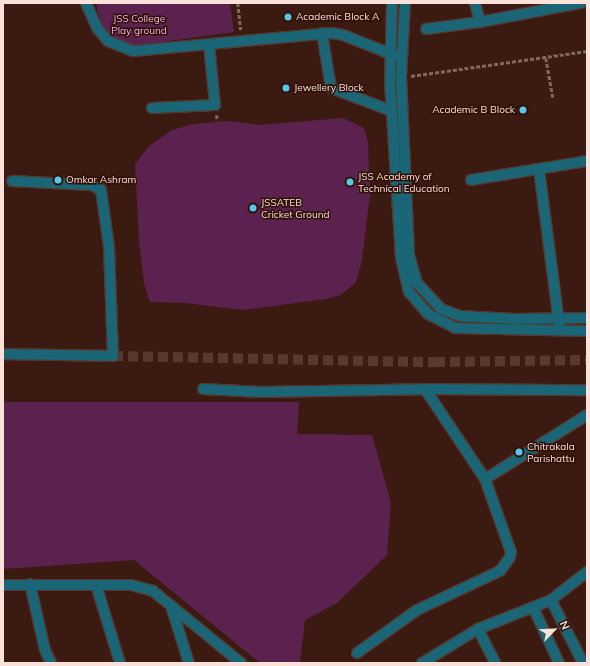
<!DOCTYPE html>
<html>
<head>
<meta charset="utf-8">
<style>
	body { margin:0 }
	#map { position:relative; width:590px; height:666px; overflow:hidden; background:#3b1a11; font-family:Mulish,sans-serif }
	div>[style] { position:absolute }
	.green>* { inset:0; background:#5b224f }
	.minor-tunnel>* { height:10px; margin-top:-5px; transform-origin:0; background:repeating-linear-gradient(90deg,#58382f 0 10px,transparent 0 15px) }
	.path>* { height:2.5px; margin-top:-1.25px; transform-origin:0; background:repeating-linear-gradient(90deg,#84665e 0 4px,transparent 0 6px) }
	.roads { filter:drop-shadow(1px 0 #56362d) drop-shadow(-1px 0 #56362d) drop-shadow(0 1px #56362d) drop-shadow(0 -1px #56362d) }
	.minor>* { height:10px; margin:-5px; padding:0 5px; transform-origin:5px; border-radius:5px; background:#1a6576 }
	.dots>* { width:11px; height:11px; translate:-50% -50%; box-sizing:border-box; border:2px solid #301007; border-radius:50% }
	span { translate:-50% -50%; white-space:nowrap; text-align:center; line-height:1.15; -webkit-text-stroke:3px #301007; paint-order:stroke }
	.poi-label { font-size:10px; color:#fae2db }
	.left { translate:0 -50%; text-align:left }
	.right { translate:-100% -50%; text-align:right }
	.park-label { font-size:10px; color:#f8afe4 }
	.frame { position:absolute; inset:0; border:4px solid #fae2db; pointer-events:none }
	.north { position:absolute; left:534px; top:610px; width:40px; height:40px; -webkit-text-stroke:3px #301007; paint-order:stroke; rotate:66deg; font-size:11px; font-weight:700; line-height:16px; text-align:center; color:#fae2db }
	.north::after { content:''; display:block; margin:auto; width:14px; height:18px; background:#fae2db; clip-path:polygon(50% 0,100% 100%,50% 72%,0 100%) }
</style>
</head>
<body>
<div id="map">
	<div class="green">
		<div style="clip-path:polygon(96px 3px,230px 3px,234px 32px,133px 46px,119px 41px,109px 33px,101px 24px)"></div>
		<div style="clip-path:polygon(343px 118px,364px 128px,368px 142px,370px 194px,362px 260px,356px 282px,341px 295px,326px 299px,242px 310px,185px 303px,150px 302px,144px 284px,139px 241px,135px 164px,149px 146px,172px 130px,193px 124px,228px 121px,259px 125px)"></div>
		<div style="clip-path:polygon(3px 402px,299px 402px,297px 434px,372px 435px,391px 503px,387px 555px,337px 603px,305px 620px,300px 663px,260px 663px,134px 560px,3px 569px)"></div>
	</div>
	<div class="minor-tunnel">
		<div style="left:113px;top:356px;width:322px;rotate:1.1deg"></div>
		<div style="left:435px;top:362px;width:152px;rotate:-0.8deg"></div>
	</div>
	<div class="path">
		<div style="left:238px;top:3px;width:27px;rotate:84deg"></div>
		<div style="left:546px;top:58px;width:40px;rotate:80deg"></div>
		<div style="left:411px;top:76px;width:178px;rotate:-8.1deg"></div>
		<div style="left:217px;top:115px;width:6px;rotate:90deg"></div>
	</div>
	<div class="roads">
		<div class="minor">
			<div style="left:86px;top:3px;width:27px;rotate:66deg"></div>
			<div style="left:97px;top:28px;width:17px;rotate:50deg"></div>
			<div style="left:108px;top:41px;width:27px;rotate:22deg"></div>
			<div style="left:133px;top:51px;width:199px;rotate:-5.2deg"></div>
			<div style="left:331px;top:33px;width:12px;rotate:9deg"></div>
			<div style="left:343px;top:35px;width:57px;rotate:21.6deg"></div>
			<div style="left:392px;top:3px;width:80px;rotate:91.4deg"></div>
			<div style="left:390px;top:83px;width:175px;rotate:86.4deg"></div>
			<div style="left:401px;top:258px;width:35px;rotate:77deg"></div>
			<div style="left:409px;top:292px;width:29px;rotate:49deg"></div>
			<div style="left:428px;top:314px;width:30px;rotate:27deg"></div>
			<div style="left:455px;top:328px;width:132px;rotate:1.3deg"></div>
			<div style="left:405px;top:3px;width:74px;rotate:93.1deg"></div>
			<div style="left:401px;top:77px;width:178px;rotate:87.4deg"></div>
			<div style="left:409px;top:255px;width:29px;rotate:74deg"></div>
			<div style="left:417px;top:283px;width:35px;rotate:47deg"></div>
			<div style="left:441px;top:309px;width:20px;rotate:20deg"></div>
			<div style="left:460px;top:316px;width:55px;rotate:3.1deg"></div>
			<div style="left:515px;top:319px;width:72px;rotate:-0.8deg"></div>
			<div style="left:475px;top:3px;width:20px;rotate:75deg"></div>
			<div style="left:480px;top:22px;width:103px;rotate:-10.7deg"></div>
			<div style="left:426px;top:29px;width:54px;rotate:-7.4deg"></div>
			<div style="left:322px;top:33px;width:56px;rotate:80.7deg"></div>
			<div style="left:331px;top:88px;width:65px;rotate:20.7deg"></div>
			<div style="left:152px;top:108px;width:63px;rotate:-2.7deg"></div>
			<div style="left:215px;top:105px;width:61px;rotate:-95.6deg"></div>
			<div style="left:539px;top:169px;width:155px;rotate:82.6deg"></div>
			<div style="left:471px;top:180px;width:118px;rotate:-9.3deg"></div>
			<div style="left:3px;top:354px;width:110px;rotate:1deg"></div>
			<div style="left:113px;top:356px;width:109px;rotate:-92.1deg"></div>
			<div style="left:109px;top:247px;width:58px;rotate:-98deg"></div>
			<div style="left:101px;top:190px;width:11px;rotate:-153deg"></div>
			<div style="left:91px;top:185px;width:79px;rotate:-177.1deg"></div>
			<div style="left:203px;top:389px;width:58px;rotate:3deg"></div>
			<div style="left:261px;top:392px;width:164px;rotate:-1deg"></div>
			<div style="left:485px;top:479px;width:120px;rotate:-32.1deg"></div>
			<div style="left:30px;top:584px;width:68px;rotate:77.2deg"></div>
			<div style="left:45px;top:650px;width:14px;rotate:65deg"></div>
			<div style="left:3px;top:585px;width:128px"></div>
			<div style="left:131px;top:585px;width:23px;rotate:15deg"></div>
			<div style="left:153px;top:591px;width:114px;rotate:39.3deg"></div>
			<div style="left:96px;top:585px;width:82px;rotate:72.9deg"></div>
			<div style="left:551px;top:600px;width:71px;rotate:63.1deg"></div>
			<div style="left:171px;top:606px;width:60px;rotate:72.5deg"></div>
			<div style="left:533px;top:607px;width:62px;rotate:65.1deg"></div>
			<div style="left:478px;top:629px;width:38px;rotate:63deg"></div>
			<div style="left:357px;top:653px;width:74px;rotate:-35.6deg"></div>
			<div style="left:417px;top:610px;width:92px;rotate:-25.2deg"></div>
			<div style="left:500px;top:571px;width:17px;rotate:-54deg"></div>
			<div style="left:510px;top:557px;width:5px;rotate:-79deg"></div>
			<div style="left:511px;top:552px;width:77px;rotate:-109.6deg"></div>
			<div style="left:485px;top:479px;width:108px;rotate:-123.7deg"></div>
			<div style="left:425px;top:389px;width:162px;rotate:0.4deg"></div>
			<div style="left:422px;top:663px;width:66px;rotate:-31.3deg"></div>
			<div style="left:478px;top:629px;width:79px;rotate:-21.7deg"></div>
			<div style="left:551px;top:600px;width:46px;rotate:-37.9deg"></div>
		</div>
	</div>
	<div class="dots">
		<div style="left:288px;top:17px;background:#59c8e4"></div>
		<div style="left:286px;top:88px;background:#59c8e4"></div>
		<div style="left:523px;top:110px;background:#59c8e4"></div>
		<div style="left:58px;top:180px;background:#59c8e4"></div>
		<div style="left:350px;top:182px;background:#59c8e4"></div>
		<div style="left:253px;top:208px;background:#59c8e4"></div>
		<div style="left:519px;top:452px;background:#59c8e4"></div>
	</div>
	<div class="poi-label">
		<span class="left" style="left:296px;top:17px">Academic Block A</span>
		<span class="left" style="left:294px;top:88px">Jewellery Block</span>
		<span class="right" style="left:515px;top:110px">Academic B Block</span>
		<span class="left" style="left:358px;top:182px">JSS Academy of<br>Technical Education</span>
		<span class="left" style="left:66px;top:180px">Omkar Ashram</span>
		<span class="left" style="left:261px;top:208px">JSSATEB<br>Cricket Ground</span>
		<span class="left" style="left:527px;top:452px">Chitrakala<br>Parishattu</span>
	</div>
	<div class="park-label">
		<span style="left:139px;top:24px">JSS College<br>Play ground</span>
	</div>
	<div class="frame"></div>
	<div class="north">N</div>
</div>
</body>
</html>
